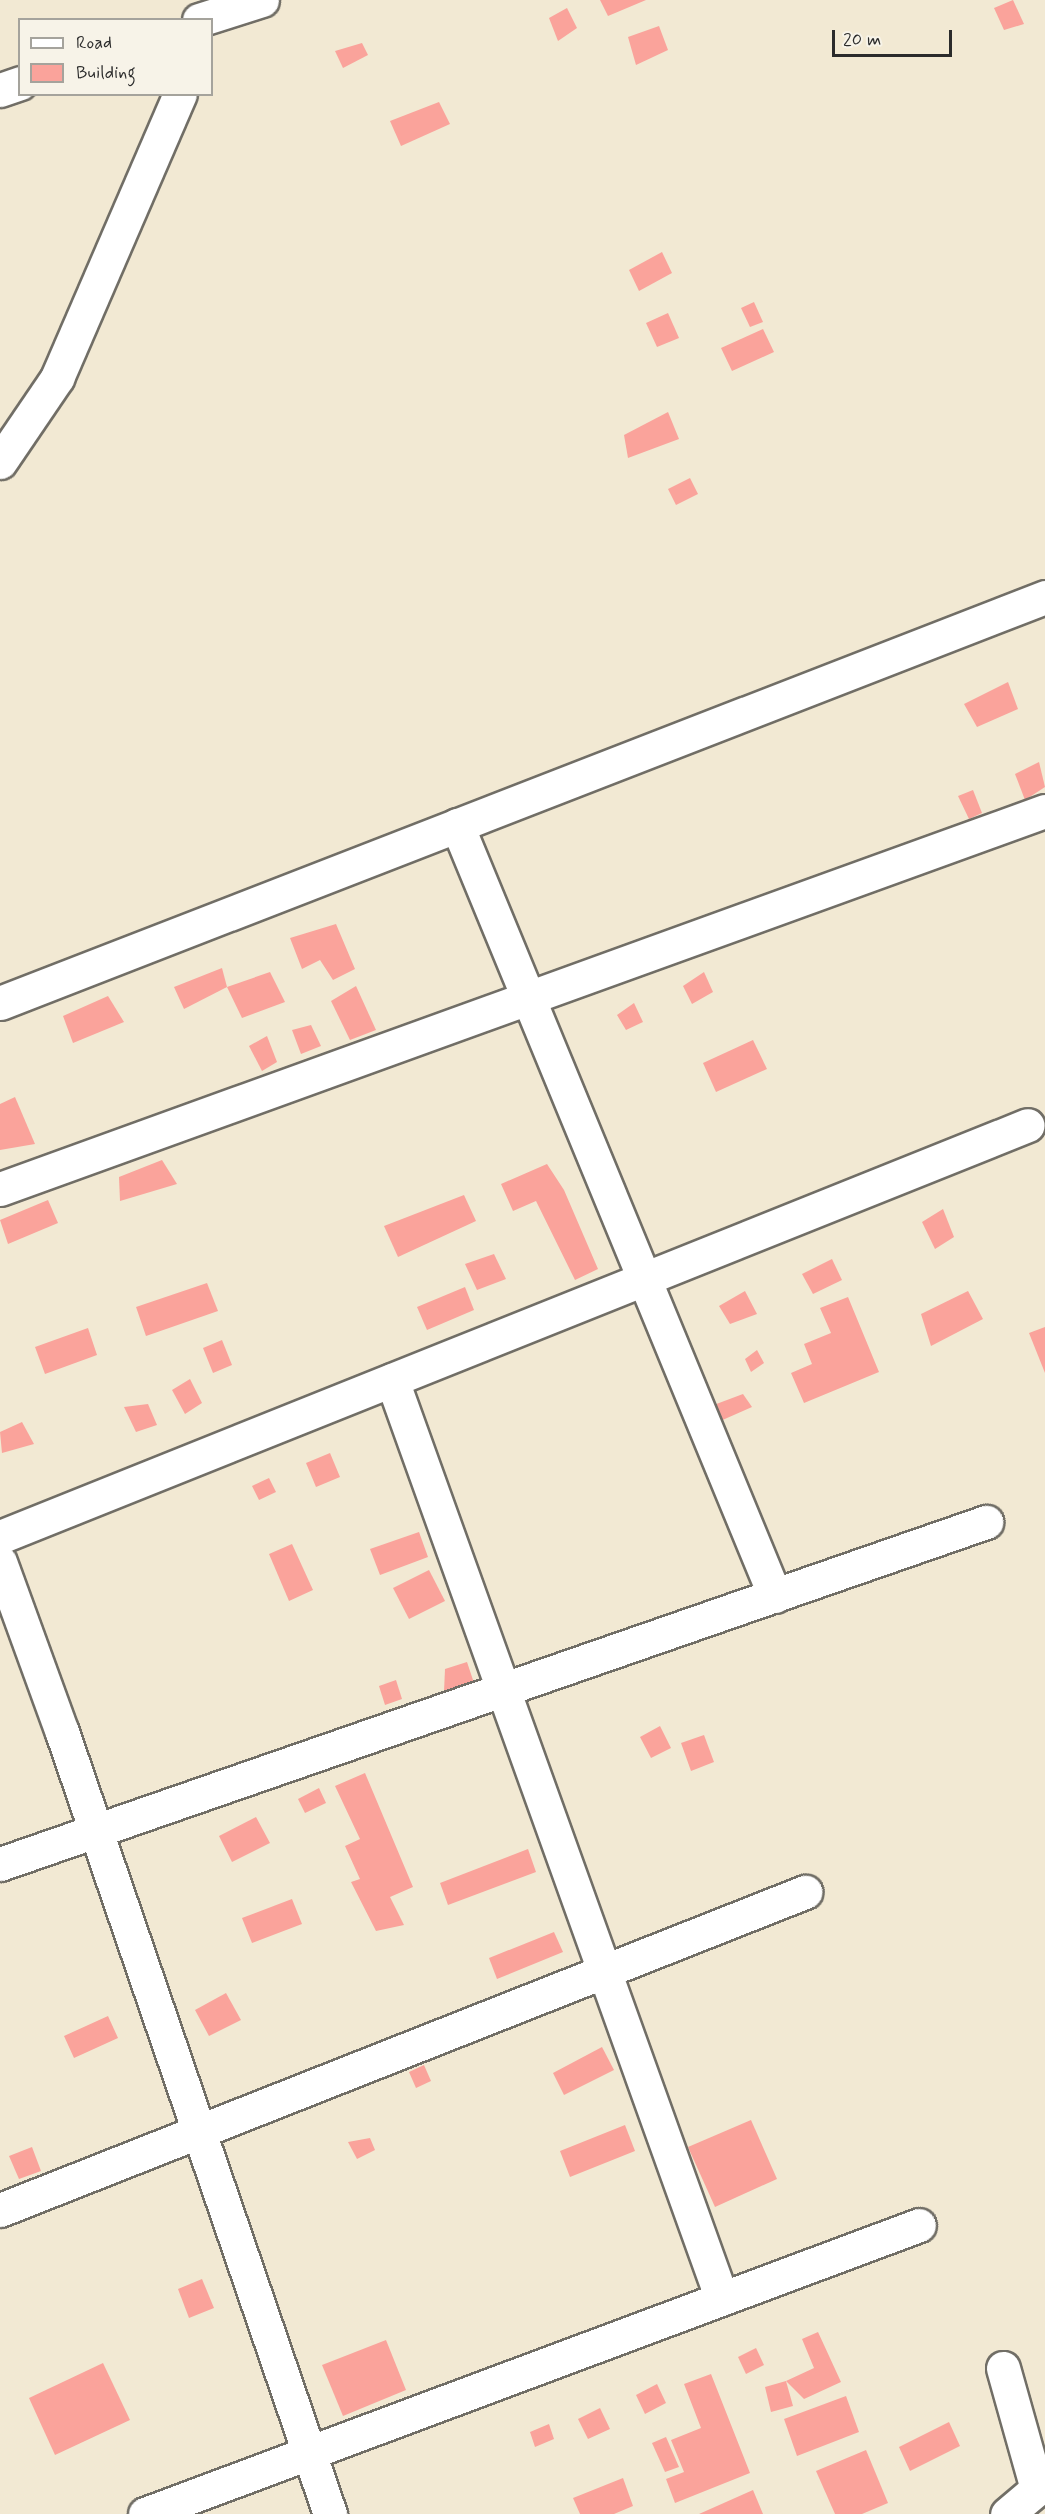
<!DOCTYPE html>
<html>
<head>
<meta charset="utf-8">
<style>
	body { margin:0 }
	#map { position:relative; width:1045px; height:2514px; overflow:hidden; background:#f2e9d3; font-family:Mynerve,sans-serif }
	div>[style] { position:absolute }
	.building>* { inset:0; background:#faa39b }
	.roads { filter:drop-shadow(2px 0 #716e66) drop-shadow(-2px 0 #716e66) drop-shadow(0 2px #716e66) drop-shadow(0 -2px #716e66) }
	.minor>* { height:33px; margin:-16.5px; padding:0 16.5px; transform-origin:16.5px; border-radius:16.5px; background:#fff }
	span { translate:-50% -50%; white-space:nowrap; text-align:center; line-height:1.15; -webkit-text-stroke:4.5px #f7f3e8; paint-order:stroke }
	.legend { position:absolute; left:18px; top:18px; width:195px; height:78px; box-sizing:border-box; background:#f7f3e8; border:2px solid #a5a39c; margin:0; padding:8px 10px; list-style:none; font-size:18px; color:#2b2b2b }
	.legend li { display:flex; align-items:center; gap:12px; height:30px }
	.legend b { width:30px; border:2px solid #a5a39c }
	.scale { position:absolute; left:832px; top:30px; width:120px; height:27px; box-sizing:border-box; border:3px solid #2b2b2b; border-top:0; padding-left:8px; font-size:18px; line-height:21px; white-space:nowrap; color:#2b2b2b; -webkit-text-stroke:4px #f7f3e8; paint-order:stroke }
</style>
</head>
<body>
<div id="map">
	<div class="building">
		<div style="clip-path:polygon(600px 0,646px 0,608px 16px)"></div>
		<div style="clip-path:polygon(1013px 0,1024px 24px,1004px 30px,994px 8px)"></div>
		<div style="clip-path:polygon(567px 8px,577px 28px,558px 41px,549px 18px)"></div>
		<div style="clip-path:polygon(659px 26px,668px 50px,636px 65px,628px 37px)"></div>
		<div style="clip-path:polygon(362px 43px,368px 55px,343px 68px,335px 51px)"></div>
		<div style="clip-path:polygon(439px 102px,450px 124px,401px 146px,390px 121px)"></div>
		<div style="clip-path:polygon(662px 252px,672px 273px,639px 291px,629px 270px)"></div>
		<div style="clip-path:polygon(754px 302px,763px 322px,750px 327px,741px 308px)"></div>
		<div style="clip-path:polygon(668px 313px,679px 338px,657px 347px,646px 323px)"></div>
		<div style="clip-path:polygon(763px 329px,774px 352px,732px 371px,721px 348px)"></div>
		<div style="clip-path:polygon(668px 412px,679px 439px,628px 458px,624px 435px)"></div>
		<div style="clip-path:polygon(690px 478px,698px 494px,676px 505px,668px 489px)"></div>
		<div style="clip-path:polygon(1008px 682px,1018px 709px,977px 727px,964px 704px)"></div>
		<div style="clip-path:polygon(1039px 762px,1045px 787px,1025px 800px,1015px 774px)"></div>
		<div style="clip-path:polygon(973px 790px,982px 813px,969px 819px,958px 796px)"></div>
		<div style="clip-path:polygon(336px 924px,355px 969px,333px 980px,320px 960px,302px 969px,290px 938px)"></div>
		<div style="clip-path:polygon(222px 968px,227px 987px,184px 1009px,174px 987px)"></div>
		<div style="clip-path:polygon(270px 972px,285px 1002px,242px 1018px,227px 987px)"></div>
		<div style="clip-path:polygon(704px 972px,713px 992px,692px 1004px,683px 986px)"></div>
		<div style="clip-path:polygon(356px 986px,376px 1030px,350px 1040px,331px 1001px)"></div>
		<div style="clip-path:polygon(108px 996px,124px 1022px,73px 1043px,63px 1016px)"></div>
		<div style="clip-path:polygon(634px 1003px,643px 1022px,626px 1030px,617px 1015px)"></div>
		<div style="clip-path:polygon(311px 1025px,321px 1046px,301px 1054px,292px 1030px)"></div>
		<div style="clip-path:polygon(267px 1036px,277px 1062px,262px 1071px,249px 1046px)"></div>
		<div style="clip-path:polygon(753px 1040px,767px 1069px,716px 1092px,703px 1063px)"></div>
		<div style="clip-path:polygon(15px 1097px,35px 1144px,0 1150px,0 1104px)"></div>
		<div style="clip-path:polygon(162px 1160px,177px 1184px,120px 1201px,119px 1177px)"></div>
		<div style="clip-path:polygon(547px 1164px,564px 1190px,598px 1269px,575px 1280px,536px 1201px,513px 1211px,501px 1184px)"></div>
		<div style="clip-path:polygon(464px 1195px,476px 1221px,398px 1257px,384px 1226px)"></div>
		<div style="clip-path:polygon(48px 1200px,58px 1223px,8px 1244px,0 1220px)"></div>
		<div style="clip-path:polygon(943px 1209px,954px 1237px,935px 1249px,922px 1222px)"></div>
		<div style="clip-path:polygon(494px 1254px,506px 1279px,477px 1290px,465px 1264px)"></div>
		<div style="clip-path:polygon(832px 1259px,842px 1280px,813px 1294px,802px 1274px)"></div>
		<div style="clip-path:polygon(207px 1283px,218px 1311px,146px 1336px,136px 1307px)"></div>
		<div style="clip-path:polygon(465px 1287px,474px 1310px,427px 1330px,417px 1307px)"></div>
		<div style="clip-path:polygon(745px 1291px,757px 1314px,730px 1324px,719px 1306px)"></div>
		<div style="clip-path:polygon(968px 1291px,983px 1319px,931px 1346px,921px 1314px)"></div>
		<div style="clip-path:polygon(848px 1297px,879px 1372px,804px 1403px,791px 1373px,812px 1364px,804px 1344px,831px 1333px,820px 1308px)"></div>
		<div style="clip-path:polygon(1045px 1327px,1045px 1373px,1029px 1333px)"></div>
		<div style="clip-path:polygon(88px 1328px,97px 1355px,45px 1374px,35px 1347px)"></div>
		<div style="clip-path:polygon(222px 1340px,232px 1365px,213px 1373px,203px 1348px)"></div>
		<div style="clip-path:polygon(757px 1350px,764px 1363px,751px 1372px,745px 1359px)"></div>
		<div style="clip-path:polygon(190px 1379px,202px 1403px,185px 1414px,172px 1390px)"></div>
		<div style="clip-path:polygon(743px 1394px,752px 1407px,718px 1422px,711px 1406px)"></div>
		<div style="clip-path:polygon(148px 1404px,157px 1425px,136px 1432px,124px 1407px)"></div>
		<div style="clip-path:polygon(22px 1422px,34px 1444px,2px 1453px,0 1432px)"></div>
		<div style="clip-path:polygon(330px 1453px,340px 1477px,316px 1487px,306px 1463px)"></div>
		<div style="clip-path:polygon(269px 1478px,276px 1492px,259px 1500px,252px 1486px)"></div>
		<div style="clip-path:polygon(419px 1532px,428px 1557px,380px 1575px,370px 1549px)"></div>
		<div style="clip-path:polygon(292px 1544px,313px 1590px,289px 1601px,269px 1554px)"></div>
		<div style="clip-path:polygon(429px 1570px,445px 1601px,409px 1619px,393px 1588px)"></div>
		<div style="clip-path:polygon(467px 1662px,474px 1683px,444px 1692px,445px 1669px)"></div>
		<div style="clip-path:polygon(396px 1680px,402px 1699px,385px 1705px,379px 1686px)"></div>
		<div style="clip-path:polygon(660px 1726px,671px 1748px,651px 1758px,640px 1737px)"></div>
		<div style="clip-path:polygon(704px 1735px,714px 1762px,691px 1771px,681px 1743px)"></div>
		<div style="clip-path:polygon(365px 1773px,413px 1887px,390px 1897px,404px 1925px,376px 1931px,351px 1882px,360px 1879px,345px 1846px,360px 1839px,335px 1786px)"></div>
		<div style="clip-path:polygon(319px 1788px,326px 1803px,305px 1813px,298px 1799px)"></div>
		<div style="clip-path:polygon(256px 1817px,270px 1843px,232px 1862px,219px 1836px)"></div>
		<div style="clip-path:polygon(528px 1849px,536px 1872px,448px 1905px,440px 1883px)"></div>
		<div style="clip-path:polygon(292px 1899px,302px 1924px,252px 1943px,242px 1918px)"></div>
		<div style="clip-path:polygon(554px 1932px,563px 1952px,497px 1979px,489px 1958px)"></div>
		<div style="clip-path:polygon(226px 1993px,241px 2020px,209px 2036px,195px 2010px)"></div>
		<div style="clip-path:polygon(108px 2016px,118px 2038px,74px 2058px,64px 2036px)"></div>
		<div style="clip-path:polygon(602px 2047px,614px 2070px,564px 2095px,553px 2073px)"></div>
		<div style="clip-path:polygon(424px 2065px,431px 2081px,416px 2088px,409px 2072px)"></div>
		<div style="clip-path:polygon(751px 2120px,777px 2179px,715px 2207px,688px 2147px)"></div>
		<div style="clip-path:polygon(625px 2125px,635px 2151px,570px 2177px,560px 2151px)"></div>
		<div style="clip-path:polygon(370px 2138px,375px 2150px,357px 2159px,348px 2142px)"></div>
		<div style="clip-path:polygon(32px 2147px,41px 2171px,19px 2179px,9px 2156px)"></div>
		<div style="clip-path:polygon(202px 2279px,214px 2308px,189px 2318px,178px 2289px)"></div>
		<div style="clip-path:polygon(818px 2332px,841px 2382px,804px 2399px,786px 2381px,814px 2368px,802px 2339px)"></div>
		<div style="clip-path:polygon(386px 2340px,406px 2390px,343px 2416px,322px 2365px)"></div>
		<div style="clip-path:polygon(756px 2348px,764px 2365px,746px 2374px,738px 2357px)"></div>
		<div style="clip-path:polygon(103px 2363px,130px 2420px,55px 2455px,29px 2398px)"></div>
		<div style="clip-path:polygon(711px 2374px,750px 2473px,675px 2503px,666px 2479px,684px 2472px,671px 2440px,701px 2428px,684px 2384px)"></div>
		<div style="clip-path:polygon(786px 2381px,793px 2406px,771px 2412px,765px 2387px)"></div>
		<div style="clip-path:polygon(657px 2384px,666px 2403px,645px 2414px,636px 2395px)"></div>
		<div style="clip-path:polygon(846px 2396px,859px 2432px,797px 2456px,784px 2419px)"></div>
		<div style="clip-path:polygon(600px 2408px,610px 2429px,588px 2439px,578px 2419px)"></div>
		<div style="clip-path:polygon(949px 2422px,960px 2446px,910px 2471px,899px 2447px)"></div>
		<div style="clip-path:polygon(549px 2424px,554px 2439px,535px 2447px,530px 2432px)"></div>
		<div style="clip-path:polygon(666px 2437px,679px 2467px,665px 2472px,652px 2443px)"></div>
		<div style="clip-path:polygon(866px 2450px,888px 2503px,862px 2514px,835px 2514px,816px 2471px)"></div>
		<div style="clip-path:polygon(623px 2478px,633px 2506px,614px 2514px,580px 2514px,573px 2498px)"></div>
		<div style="clip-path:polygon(753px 2490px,763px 2514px,699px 2514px)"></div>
	</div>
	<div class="roads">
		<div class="minor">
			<div style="left:199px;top:20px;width:66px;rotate:-17.6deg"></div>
			<div style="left:0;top:90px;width:21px;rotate:-19deg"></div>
			<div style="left:0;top:462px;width:102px;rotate:-55.8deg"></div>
			<div style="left:57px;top:378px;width:309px;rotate:-66.6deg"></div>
			<div style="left:457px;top:825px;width:834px;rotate:67.59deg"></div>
			<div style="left:0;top:1003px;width:1121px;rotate:-21.23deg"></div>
			<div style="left:0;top:1189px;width:1111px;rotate:-19.89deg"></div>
			<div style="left:392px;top:1380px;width:976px;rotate:70.25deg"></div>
			<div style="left:0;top:1537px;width:1107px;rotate:-21.84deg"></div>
			<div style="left:0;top:1562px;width:181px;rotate:70deg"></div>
			<div style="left:62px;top:1732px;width:827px;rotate:71.08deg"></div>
			<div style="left:0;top:1864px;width:1044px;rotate:-19.13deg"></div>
			<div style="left:0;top:2210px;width:866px;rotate:-21.56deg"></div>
			<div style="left:1003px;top:2368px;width:126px;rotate:74.3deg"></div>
			<div style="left:1037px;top:2489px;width:39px;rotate:140deg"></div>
			<div style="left:145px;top:2514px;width:826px;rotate:-20.47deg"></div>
		</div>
	</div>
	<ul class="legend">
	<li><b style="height:8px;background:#fff"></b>Road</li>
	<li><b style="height:16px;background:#faa39b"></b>Building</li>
	</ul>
	<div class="scale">20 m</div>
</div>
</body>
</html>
